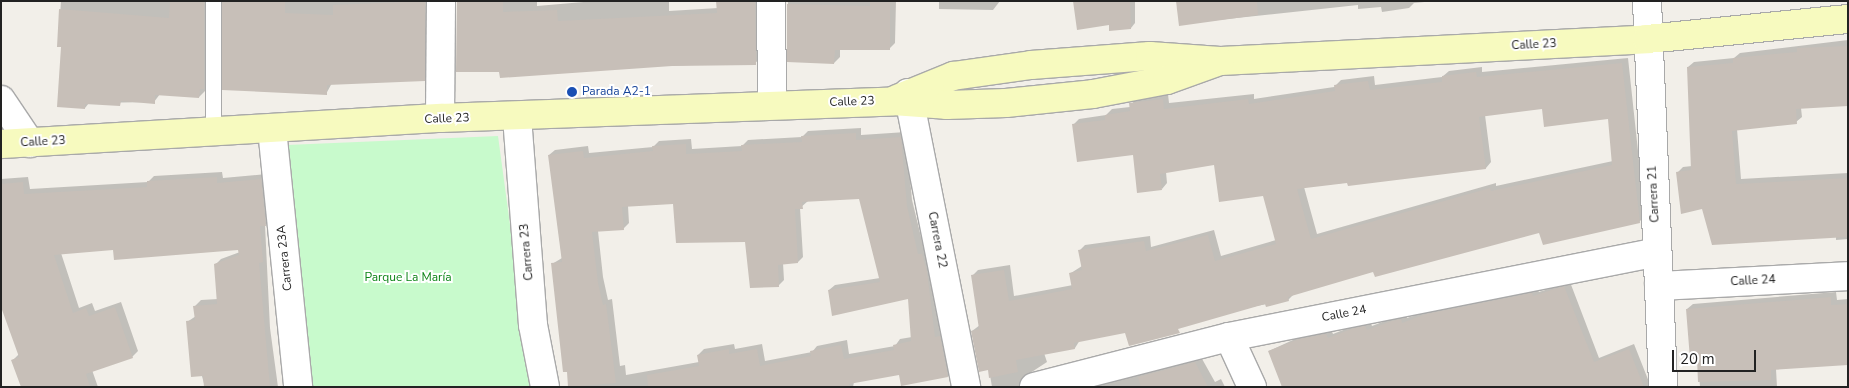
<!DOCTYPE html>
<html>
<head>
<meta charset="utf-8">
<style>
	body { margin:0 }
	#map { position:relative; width:1849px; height:388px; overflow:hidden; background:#f2efe9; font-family:"Nunito Sans",sans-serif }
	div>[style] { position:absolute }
	.park>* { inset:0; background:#c8facc }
	.shadow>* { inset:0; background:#0003 }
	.building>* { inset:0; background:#c7bfb8 }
	.roads { filter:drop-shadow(1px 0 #a9a9a9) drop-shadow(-1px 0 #a9a9a9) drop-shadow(0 1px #a9a9a9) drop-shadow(0 -1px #a9a9a9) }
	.lane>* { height:15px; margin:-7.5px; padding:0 7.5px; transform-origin:7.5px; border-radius:7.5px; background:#fff }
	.street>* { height:28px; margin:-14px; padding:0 14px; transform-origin:14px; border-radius:14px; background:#fff }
	.secondary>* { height:28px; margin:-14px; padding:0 14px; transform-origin:14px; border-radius:14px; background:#f7fabf }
	.dots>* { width:14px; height:14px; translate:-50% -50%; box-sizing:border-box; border:2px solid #fff; border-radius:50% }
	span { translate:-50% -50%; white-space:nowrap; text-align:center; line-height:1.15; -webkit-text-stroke:4px #fff; paint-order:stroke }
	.street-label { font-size:12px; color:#222 }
	.transit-label { font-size:12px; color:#164399 }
	.left { translate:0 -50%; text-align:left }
	.park-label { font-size:12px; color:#0c8416 }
	.frame { position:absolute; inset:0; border:2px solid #222; pointer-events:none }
	.scale { position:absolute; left:1672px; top:350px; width:84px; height:22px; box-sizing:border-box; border:2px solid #222; border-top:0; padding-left:6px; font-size:15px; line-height:18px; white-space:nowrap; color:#222; -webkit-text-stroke:4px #fff; paint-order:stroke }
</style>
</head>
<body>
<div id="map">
	<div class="park">
		<div style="clip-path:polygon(498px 136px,532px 387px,310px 387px,287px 145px)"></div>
	</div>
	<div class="shadow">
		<div style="clip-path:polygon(61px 1px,209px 1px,209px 82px,205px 91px,199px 97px,160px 94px,154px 102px,89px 103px,85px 108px,63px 46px,58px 45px)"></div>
		<div style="clip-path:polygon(224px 1px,431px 1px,430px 74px,424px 80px,332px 83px,326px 94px)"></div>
		<div style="clip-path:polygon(458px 1px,537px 1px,537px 6px,595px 1px,669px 1px,669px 11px,718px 8px,718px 1px,761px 1px,761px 58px,755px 63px,501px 71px)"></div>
		<div style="clip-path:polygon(788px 1px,896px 1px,895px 43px,889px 49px,840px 48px,840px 57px,834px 63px,788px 61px)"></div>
		<div style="clip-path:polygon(939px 1px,1000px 1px,993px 10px,939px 9px)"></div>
		<div style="clip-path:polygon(1074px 1px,1135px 1px,1135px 23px,1131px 28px,1111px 24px)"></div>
		<div style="clip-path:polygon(1177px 1px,1435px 1px,1414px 3px,1409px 8px,1382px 12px,1381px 7px,1358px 9px,1358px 5px,1180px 24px)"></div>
		<div style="clip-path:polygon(1848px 40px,1848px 104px,1801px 108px,1802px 117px,1796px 122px,1737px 129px,1741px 179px,1848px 173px,1848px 239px,1836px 240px,1836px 237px,1702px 208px,1678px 172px,1683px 167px,1692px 166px,1688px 67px,1694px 62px,1734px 58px,1740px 53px)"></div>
		<div style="clip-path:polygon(evenodd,1628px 58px,1645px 216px,1639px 222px,1540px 231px,1374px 271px,1294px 294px,1288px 300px,1080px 340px,1075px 348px,1044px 353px,1047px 362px,1024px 377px,1027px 387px,992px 387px,989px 369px,972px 331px,980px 325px,972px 276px,978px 270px,1010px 265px,1014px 296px,1073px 285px,1071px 273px,1082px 266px,1079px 251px,1085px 245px,1150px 236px,1151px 247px,1214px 230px,1221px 256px,1276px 240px,1264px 195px,1215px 163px,1166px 172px,1167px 183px,1162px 189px,1134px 153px,1073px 125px,1079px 119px,1106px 115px,1112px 109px,1130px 107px,1136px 98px,1168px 94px,1169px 103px,1254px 94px,1254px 99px,1334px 87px,1341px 80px,1374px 76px,1375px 85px,1442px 77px,1449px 71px,1482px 67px,1482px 72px,1628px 58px,1543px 108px,1609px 117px,1613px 161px,1496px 186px,1496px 183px,1317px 234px,1304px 187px,1486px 168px,1491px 162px,1485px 115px,1543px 108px)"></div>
		<div style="clip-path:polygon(evenodd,861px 128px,861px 135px,906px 132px,912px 200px,924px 249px,928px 249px,932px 266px,940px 332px,945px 331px,953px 371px,948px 376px,900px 374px,854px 382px,853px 387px,571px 387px,552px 264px,562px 258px,549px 155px,555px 150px,588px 146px,589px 153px,653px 147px,659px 141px,691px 139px,692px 149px,742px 146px,748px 140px,802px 137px,808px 131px,861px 128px,860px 198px,880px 278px,835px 285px,829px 290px,909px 297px,912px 337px,900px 339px,895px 346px,849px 354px,847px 340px,817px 346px,812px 352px,765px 361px,762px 344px,735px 349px,734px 344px,704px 349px,698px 355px,699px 362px,626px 375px,625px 365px,620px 366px,612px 299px,608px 300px,603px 277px,598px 231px,623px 229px,629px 223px,628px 206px,675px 203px,747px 241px,778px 286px,784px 280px,783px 263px,798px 262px,803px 257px,800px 208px,808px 201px,860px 198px)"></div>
		<div style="clip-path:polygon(222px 172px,223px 178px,267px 174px,271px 219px,265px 225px,270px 328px,278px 387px,205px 387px,187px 322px,196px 316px,195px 306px,201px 300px,218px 299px,215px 265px,221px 259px,240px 252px,239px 248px,114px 249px,61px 253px,79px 308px,92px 303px,95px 311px,121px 302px,138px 351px,132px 357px,92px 370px,98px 387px,23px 387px,13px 360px,19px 354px,1px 303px,1px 179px,28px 177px,30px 189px,148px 182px,154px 176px)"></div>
		<div style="clip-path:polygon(1570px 282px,1599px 358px,1634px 344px,1651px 387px,1279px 387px,1283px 385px,1269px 351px,1306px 334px,1331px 329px,1333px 334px,1361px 323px,1370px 321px,1372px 326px,1398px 316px,1406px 314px,1407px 318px,1433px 309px,1537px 288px,1539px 292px)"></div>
		<div style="clip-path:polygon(1836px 292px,1837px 300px,1848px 299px,1848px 364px,1776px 369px,1777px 387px,1700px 387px,1698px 357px,1687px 309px,1693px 304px)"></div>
		<div style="clip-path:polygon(1201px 357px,1215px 382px,1221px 379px,1225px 387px,1078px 387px)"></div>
	</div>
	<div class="building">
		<div style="clip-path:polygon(170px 1px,204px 1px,204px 89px,200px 89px,199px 98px,155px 95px,155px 104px,121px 101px,120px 106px,85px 104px,85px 109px,57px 107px,61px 47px,57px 47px,59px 9px,169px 18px)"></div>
		<div style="clip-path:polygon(222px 1px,285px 1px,285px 13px,333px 15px,333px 5px,425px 1px,425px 81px,327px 85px,327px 95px,222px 90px)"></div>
		<div style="clip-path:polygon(457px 1px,503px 1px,503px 12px,557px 10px,558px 21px,717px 13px,716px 1px,755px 1px,756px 65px,672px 66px,500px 78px,499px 72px,456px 72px)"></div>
		<div style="clip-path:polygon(870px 1px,890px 1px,890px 50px,835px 50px,834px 64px,787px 62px,787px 4px,870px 6px)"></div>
		<div style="clip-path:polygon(1073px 1px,1130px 1px,1131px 29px,1109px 31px,1109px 25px,1077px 30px)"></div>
		<div style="clip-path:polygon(1176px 1px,1257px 1px,1258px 15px,1179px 26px)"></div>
		<div style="clip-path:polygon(1848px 46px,1848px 106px,1796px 109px,1797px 124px,1732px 131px,1736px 184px,1848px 178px,1848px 237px,1712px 245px,1702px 209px,1681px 214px,1676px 172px,1691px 170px,1687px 67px,1733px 63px,1733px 58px,1797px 52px,1797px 48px)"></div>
		<div style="clip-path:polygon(evenodd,1622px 63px,1640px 223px,1543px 245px,1539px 233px,1375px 277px,1373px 272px,1288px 297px,1289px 301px,1266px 307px,1265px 304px,1178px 329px,1180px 333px,1129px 346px,1125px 333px,1074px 343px,1075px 349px,1016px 360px,1018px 372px,989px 378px,988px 370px,979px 372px,971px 331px,979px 329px,971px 275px,1004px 270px,1009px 301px,1072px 289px,1069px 273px,1082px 270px,1078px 250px,1144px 241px,1146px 251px,1208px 235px,1215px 261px,1276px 244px,1263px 196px,1219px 202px,1214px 165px,1160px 174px,1162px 190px,1137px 193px,1133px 155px,1077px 162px,1072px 124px,1105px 120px,1105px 115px,1130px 111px,1129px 103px,1163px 99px,1164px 109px,1248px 99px,1249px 104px,1335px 91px,1334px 85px,1368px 81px,1370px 90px,1442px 82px,1442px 76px,1476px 72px,1477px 77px,1622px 63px,1542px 109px,1544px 127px,1608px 119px,1612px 165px,1491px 191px,1490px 188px,1311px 239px,1297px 189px,1347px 183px,1348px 186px,1486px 169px,1479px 117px,1542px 109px)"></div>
		<div style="clip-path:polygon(856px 133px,856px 140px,901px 137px,907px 206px,918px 254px,922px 254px,927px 272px,935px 337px,940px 336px,948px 377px,901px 386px,899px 375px,849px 384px,849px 387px,648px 387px,647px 375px,699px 366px,697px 355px,729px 349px,729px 354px,757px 349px,760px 366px,811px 356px,810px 351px,841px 345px,844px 359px,894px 350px,893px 345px,911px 341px,908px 299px,832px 316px,828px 290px,880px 282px,859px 199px,802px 202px,803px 209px,795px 209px,798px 263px,778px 265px,779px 287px,750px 288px,745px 242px,676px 243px,673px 204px,622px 207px,624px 230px,592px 232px,598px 283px,603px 305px,606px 304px,616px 383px,568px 387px,567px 372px,563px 372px,551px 263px,562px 262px,548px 155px,583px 151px,584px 158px,653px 151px,652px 146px,686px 144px,686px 154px,742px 151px,741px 145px,802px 142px,801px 136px)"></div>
		<div style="clip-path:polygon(217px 177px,217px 183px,261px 179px,266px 226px,260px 226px,263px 262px,259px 263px,270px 387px,204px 387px,203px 376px,191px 377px,186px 321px,195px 320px,193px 306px,217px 304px,214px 264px,239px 255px,238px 250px,114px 260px,113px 250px,54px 255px,73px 313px,86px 308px,89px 316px,115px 307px,133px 358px,86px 374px,90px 387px,21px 387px,11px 360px,19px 357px,1px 307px,1px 184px,23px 182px,24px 194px,147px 187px,147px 181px)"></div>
		<div style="clip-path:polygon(1564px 286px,1594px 362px,1629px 349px,1644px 387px,1282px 387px,1268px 351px,1299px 339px,1326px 334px,1328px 338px,1354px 328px,1365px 326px,1367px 330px,1392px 321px,1401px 319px,1402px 323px,1426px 314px,1532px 293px,1533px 296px)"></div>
		<div style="clip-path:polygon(1831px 297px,1831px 305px,1848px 304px,1848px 365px,1771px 370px,1771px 380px,1698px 382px,1697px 359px,1690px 359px,1686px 309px)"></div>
		<div style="clip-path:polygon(1195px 362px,1208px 387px,1141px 387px,1138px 377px)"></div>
	</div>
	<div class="roads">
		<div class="lane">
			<div style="left:213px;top:132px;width:131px;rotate:-90deg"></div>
		</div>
		<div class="street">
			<div style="left:771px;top:1px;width:104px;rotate:89.4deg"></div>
			<div style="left:1647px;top:1px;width:386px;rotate:87.6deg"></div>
			<div style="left:908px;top:93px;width:300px;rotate:78.8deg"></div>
			<div style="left:1px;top:100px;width:52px;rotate:56deg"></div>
			<div style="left:517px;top:117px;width:209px;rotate:85.6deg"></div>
			<div style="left:533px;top:325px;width:63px;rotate:79deg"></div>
			<div style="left:440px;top:118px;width:117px;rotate:-89.5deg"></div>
			<div style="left:272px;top:129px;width:259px;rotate:84.2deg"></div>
			<div style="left:1659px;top:286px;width:189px;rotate:-3deg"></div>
			<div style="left:1229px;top:337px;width:55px;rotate:65.3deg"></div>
			<div style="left:1034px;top:387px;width:201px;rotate:-14.4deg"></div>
			<div style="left:1229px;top:337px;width:436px;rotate:-11.2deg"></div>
		</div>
		<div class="secondary">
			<div style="left:897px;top:99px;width:61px;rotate:-22.3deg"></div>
			<div style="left:953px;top:76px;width:79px;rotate:-8deg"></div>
			<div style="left:1031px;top:65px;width:119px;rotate:-4.3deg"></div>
			<div style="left:1150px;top:56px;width:70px;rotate:4.1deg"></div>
			<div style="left:1220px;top:61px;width:428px;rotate:-2.9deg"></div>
			<div style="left:1647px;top:39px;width:202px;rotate:-5.7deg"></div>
			<div style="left:1px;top:144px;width:440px;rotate:-3.4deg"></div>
			<div style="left:440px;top:118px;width:453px;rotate:-2.1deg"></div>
			<div style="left:893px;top:101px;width:54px;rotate:4.2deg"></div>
			<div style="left:947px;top:105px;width:59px;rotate:-1.9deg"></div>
			<div style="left:1006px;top:103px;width:87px;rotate:-5.9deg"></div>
			<div style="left:1093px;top:94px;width:75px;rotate:-10.7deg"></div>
			<div style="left:1167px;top:80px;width:56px;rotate:-19.7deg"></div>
		</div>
	</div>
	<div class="dots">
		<div style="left:572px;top:92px;background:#1a4fb4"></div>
	</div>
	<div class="street-label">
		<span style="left:1534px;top:45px;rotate:-3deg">Calle 23</span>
		<span style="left:852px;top:102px;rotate:-2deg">Calle 23</span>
		<span style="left:447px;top:119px;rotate:-2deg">Calle 23</span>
		<span style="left:43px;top:142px;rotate:-3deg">Calle 23</span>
		<span style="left:1654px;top:194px;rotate:-93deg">Carrera 21</span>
		<span style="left:937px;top:240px;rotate:79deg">Carrera 22</span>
		<span style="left:527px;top:252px;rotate:-95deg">Carrera 23</span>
		<span style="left:285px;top:258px;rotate:-96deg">Carrera 23A</span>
		<span style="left:1753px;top:281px;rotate:-3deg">Calle 24</span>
		<span style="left:1344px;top:314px;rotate:-11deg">Calle 24</span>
	</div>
	<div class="transit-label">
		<span class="left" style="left:582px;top:92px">Parada A2-1</span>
	</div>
	<div class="park-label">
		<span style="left:408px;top:278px">Parque La María</span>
	</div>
	<div class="frame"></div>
	<div class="scale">20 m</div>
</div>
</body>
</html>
